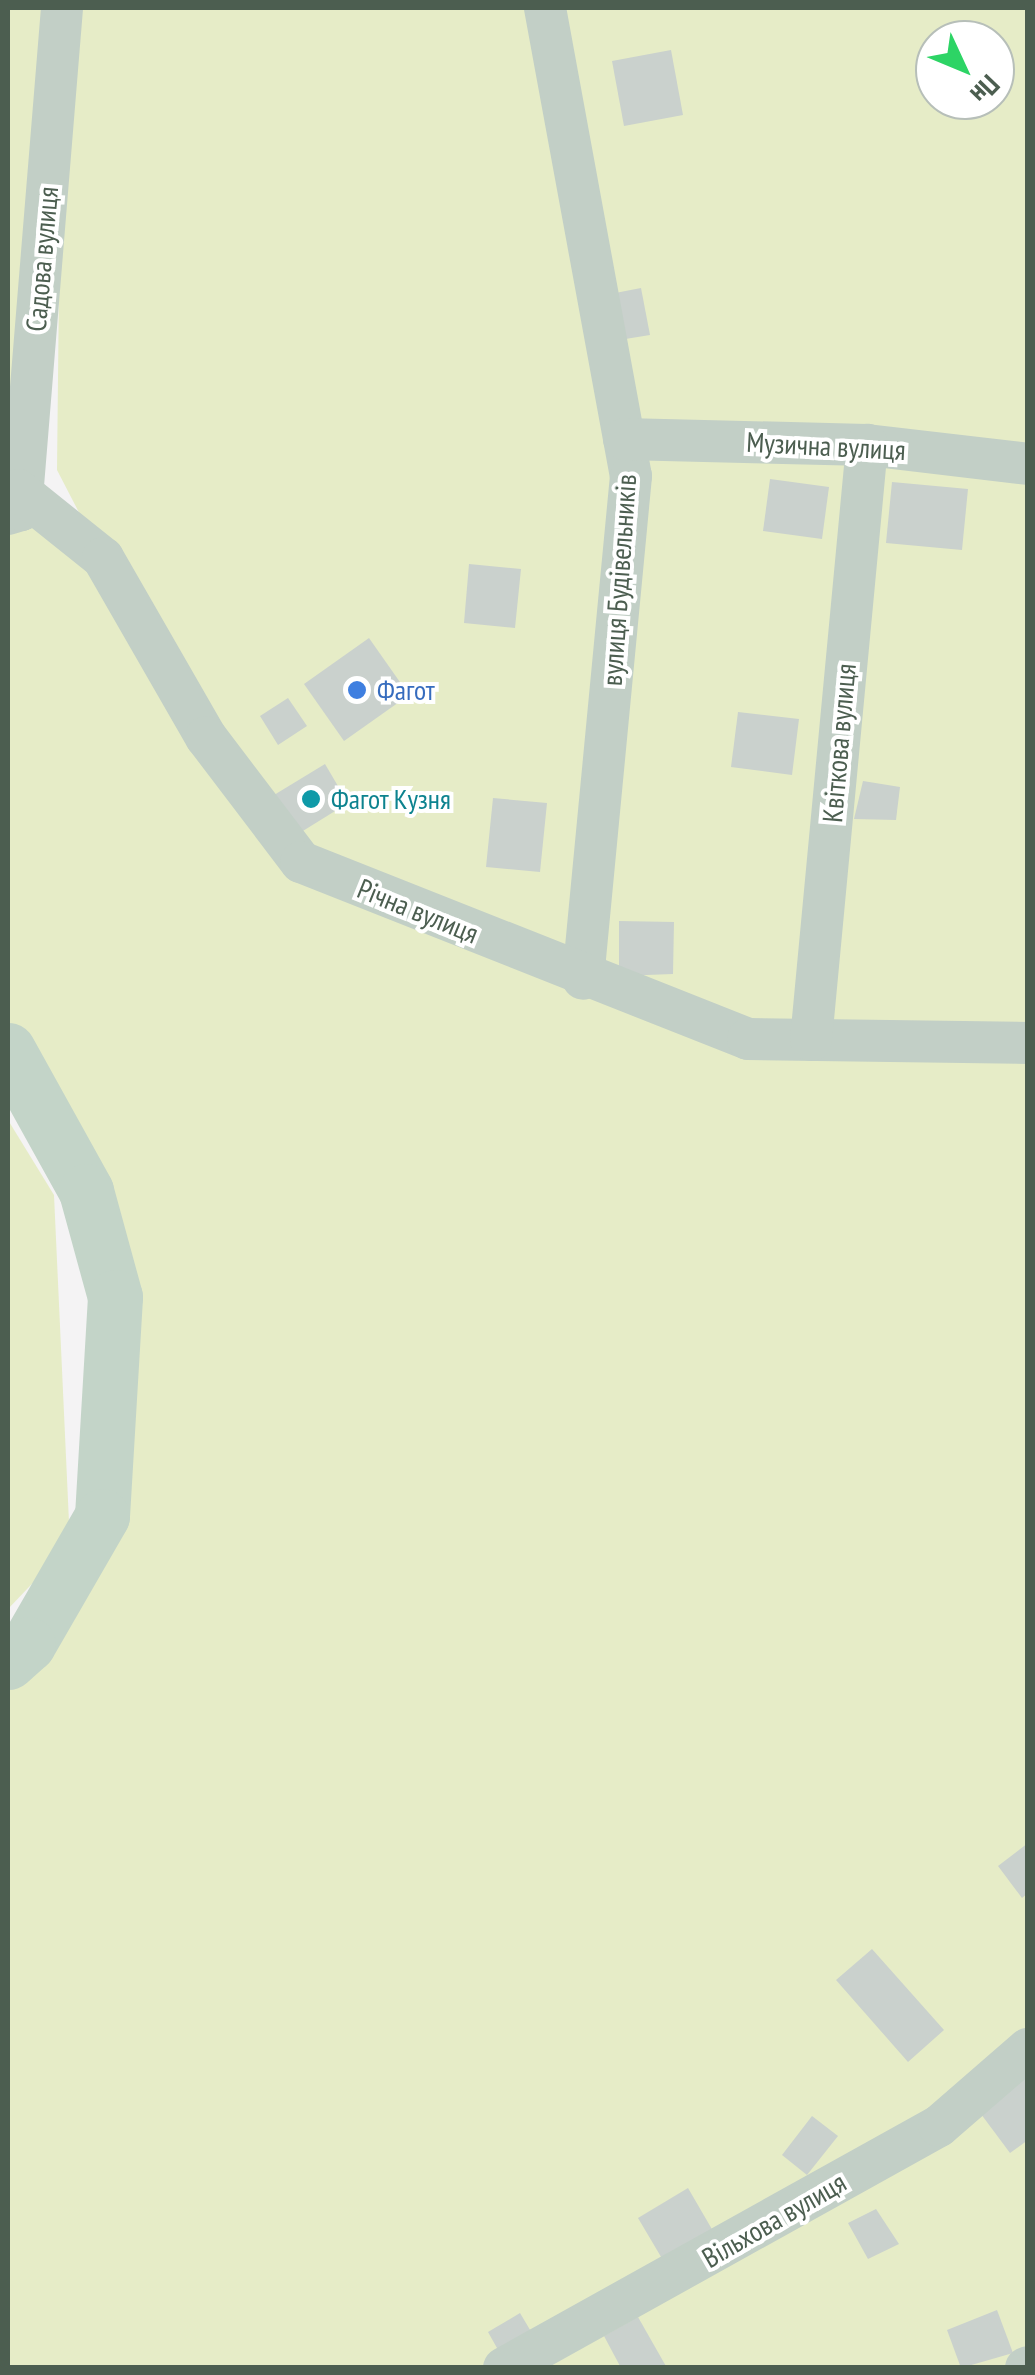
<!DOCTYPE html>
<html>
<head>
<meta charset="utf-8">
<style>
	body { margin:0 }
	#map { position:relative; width:1035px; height:2375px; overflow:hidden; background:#f4f3f4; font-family:"PT Sans Narrow",sans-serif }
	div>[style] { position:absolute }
	.green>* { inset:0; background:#e6ecc7 }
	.building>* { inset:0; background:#cad1cd }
	.street>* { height:42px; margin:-21px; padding:0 21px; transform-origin:21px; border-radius:21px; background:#c2cfc6 }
	.secondary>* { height:55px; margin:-27.5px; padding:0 27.5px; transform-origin:27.5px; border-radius:27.5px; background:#c3d4c8 }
	.dots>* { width:28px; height:28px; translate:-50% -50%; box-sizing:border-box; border:5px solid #fff; border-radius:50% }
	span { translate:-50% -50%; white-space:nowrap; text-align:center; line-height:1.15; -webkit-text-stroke:8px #fff; paint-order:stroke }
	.street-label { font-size:28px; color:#4c5e50 }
	.shop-label { font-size:28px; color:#366cbe }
	.left { translate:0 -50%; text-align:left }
	.culture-label { font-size:28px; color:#0d838f }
	.frame { position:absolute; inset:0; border:10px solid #4c5e50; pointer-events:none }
	.north { position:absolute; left:915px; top:20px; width:100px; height:100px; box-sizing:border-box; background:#fff; border:2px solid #b7bfb9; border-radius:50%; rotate:134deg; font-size:28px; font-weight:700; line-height:40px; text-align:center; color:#4c5e50 }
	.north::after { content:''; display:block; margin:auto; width:35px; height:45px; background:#2dd465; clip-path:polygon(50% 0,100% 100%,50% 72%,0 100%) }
</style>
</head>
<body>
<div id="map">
	<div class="green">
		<div style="clip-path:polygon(8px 8px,61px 8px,8px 496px)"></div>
		<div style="clip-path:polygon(evenodd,62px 8px,1027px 8px,1027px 2367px,8px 2368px,8px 1662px,102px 1516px,115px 1297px,8px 1050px,8px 523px,21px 510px,101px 555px,57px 470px,62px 8px,935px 40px,995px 40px,995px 100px,935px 100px,935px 40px)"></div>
		<div style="clip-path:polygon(8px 1120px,54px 1195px,70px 1544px,8px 1609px)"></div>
	</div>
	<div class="building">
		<div style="clip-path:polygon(671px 50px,683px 115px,624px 126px,612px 61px)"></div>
		<div style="clip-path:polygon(641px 288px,650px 335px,613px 341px,605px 295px)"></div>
		<div style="clip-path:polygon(770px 479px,829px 487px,822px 539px,763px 531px)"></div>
		<div style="clip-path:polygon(892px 482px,968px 489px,962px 550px,886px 543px)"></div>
		<div style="clip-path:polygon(469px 564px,521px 569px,515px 628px,464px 623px)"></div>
		<div style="clip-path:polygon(369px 638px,409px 695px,344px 741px,304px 684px)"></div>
		<div style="clip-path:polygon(288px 698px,307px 726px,278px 745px,260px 716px)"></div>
		<div style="clip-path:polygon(738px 712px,799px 719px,792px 775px,731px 767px)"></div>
		<div style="clip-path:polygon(325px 764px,348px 803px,298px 834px,274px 795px)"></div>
		<div style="clip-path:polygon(863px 781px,900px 787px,896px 820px,854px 819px)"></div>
		<div style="clip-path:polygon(493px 798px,547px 803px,540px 872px,486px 867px)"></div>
		<div style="clip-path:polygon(619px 921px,674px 922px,673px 974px,619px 976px)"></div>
		<div style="clip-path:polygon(1028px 1843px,1028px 1893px,1022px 1898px,998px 1866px)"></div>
		<div style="clip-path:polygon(872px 1949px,944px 2030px,908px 2062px,836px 1980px)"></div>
		<div style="clip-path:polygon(1028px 2069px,1028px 2140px,1010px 2153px,975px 2106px)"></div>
		<div style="clip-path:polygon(812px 2116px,838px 2136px,807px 2175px,782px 2155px)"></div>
		<div style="clip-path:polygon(688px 2188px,720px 2243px,670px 2272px,638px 2218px)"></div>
		<div style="clip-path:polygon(876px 2209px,899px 2244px,868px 2259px,848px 2223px)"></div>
		<div style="clip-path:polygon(997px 2310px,1013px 2353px,961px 2368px,947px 2330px)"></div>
		<div style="clip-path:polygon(520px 2313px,539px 2345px,506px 2364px,488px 2332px)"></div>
		<div style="clip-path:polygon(638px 2317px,667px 2368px,621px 2368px,604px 2336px)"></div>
	</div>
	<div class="street">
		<div style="left:545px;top:8px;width:476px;rotate:79.6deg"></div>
		<div style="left:631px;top:476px;width:505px;rotate:95.45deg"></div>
		<div style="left:624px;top:439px;width:243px;rotate:1.4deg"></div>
		<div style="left:867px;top:445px;width:162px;rotate:6.7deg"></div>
		<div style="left:21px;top:510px;width:504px;rotate:-85.33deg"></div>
		<div style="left:8px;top:514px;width:14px;rotate:-17deg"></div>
		<div style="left:21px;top:510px;width:20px;rotate:-99deg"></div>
		<div style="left:18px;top:490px;width:109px;rotate:38.7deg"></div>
		<div style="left:103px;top:558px;width:207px;rotate:60.1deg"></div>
		<div style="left:206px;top:737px;width:157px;rotate:52.8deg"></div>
		<div style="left:301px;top:862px;width:481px;rotate:21.6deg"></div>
		<div style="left:748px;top:1039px;width:280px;rotate:0.8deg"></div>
		<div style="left:811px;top:1040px;width:598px;rotate:-84.62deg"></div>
		<div style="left:504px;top:2368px;width:498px;rotate:-29.1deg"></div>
		<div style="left:939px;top:2126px;width:118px;rotate:-40.9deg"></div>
		<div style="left:1026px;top:2368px;width:2px;rotate:-27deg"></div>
	</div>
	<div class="secondary">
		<div style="left:8px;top:1050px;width:161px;rotate:61deg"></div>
		<div style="left:86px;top:1191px;width:110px;rotate:74.7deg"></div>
		<div style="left:115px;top:1297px;width:219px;rotate:93.4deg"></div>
		<div style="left:102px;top:1516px;width:148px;rotate:120deg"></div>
		<div style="left:28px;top:1644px;width:27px;rotate:138deg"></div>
	</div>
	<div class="dots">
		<div style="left:357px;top:690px;background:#3f7fe0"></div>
		<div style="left:311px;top:799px;background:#0f9aa8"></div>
	</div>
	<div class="street-label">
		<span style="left:42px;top:259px;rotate:-85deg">Садова вулиця</span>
		<span style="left:826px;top:446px;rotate:3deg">Музична вулиця</span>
		<span style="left:619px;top:580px;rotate:-86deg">вулиця Будівельників</span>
		<span style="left:839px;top:743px;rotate:-85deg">Квіткова вулиця</span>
		<span style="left:418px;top:911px;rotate:22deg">Річна вулиця</span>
		<span style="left:774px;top:2220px;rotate:-30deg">Вільхова вулиця</span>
	</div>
	<div class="shop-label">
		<span class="left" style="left:377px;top:690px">Фагот</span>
	</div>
	<div class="culture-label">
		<span class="left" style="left:331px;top:799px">Фагот Кузня</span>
	</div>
	<div class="frame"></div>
	<div class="north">Пн</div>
</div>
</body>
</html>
